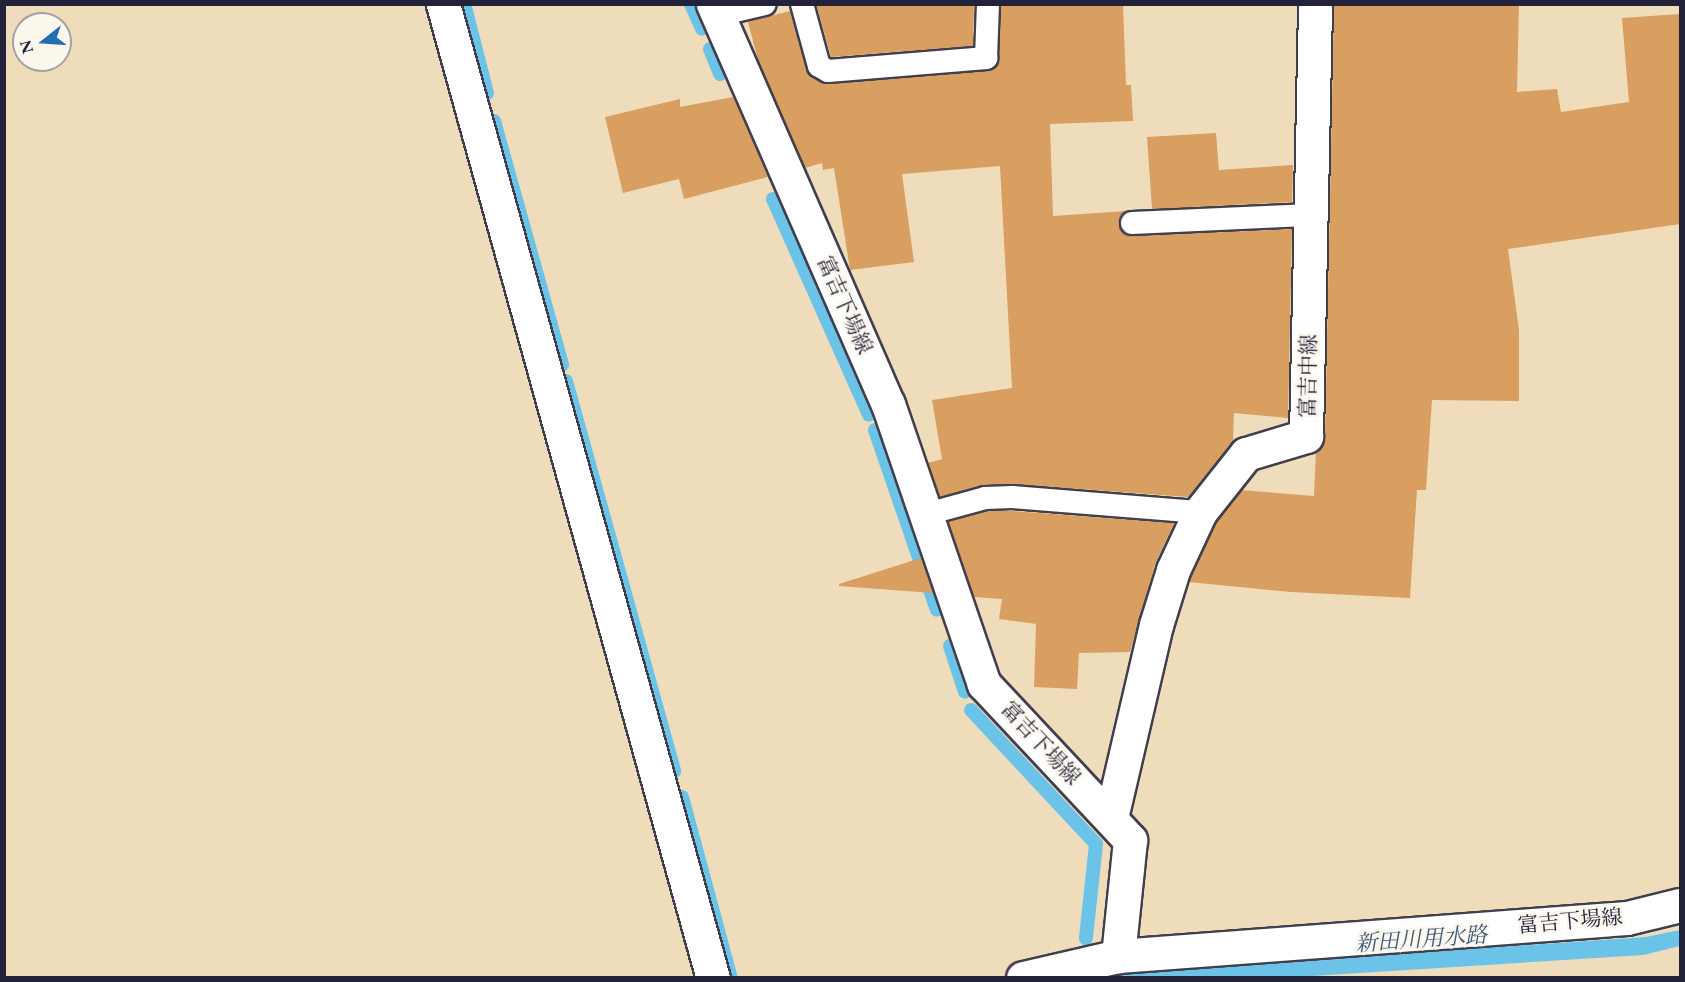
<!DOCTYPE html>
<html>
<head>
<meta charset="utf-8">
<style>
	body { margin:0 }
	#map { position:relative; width:1685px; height:982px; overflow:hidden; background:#efdcba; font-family:"EB Garamond","Noto Serif JP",serif }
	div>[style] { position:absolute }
	.water>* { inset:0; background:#6bc3e8 }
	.stream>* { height:14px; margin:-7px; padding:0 7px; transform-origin:7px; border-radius:7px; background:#6bc3e8 }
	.building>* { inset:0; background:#d99f60 }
	.roads { filter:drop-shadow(2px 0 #413e4e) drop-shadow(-2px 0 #413e4e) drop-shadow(0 2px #413e4e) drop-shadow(0 -2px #413e4e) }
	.lane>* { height:22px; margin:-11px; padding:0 11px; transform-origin:11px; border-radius:11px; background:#fff }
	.street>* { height:33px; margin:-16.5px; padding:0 16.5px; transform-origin:16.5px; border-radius:16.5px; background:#fff }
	span { translate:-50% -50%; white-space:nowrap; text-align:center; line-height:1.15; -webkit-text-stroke:5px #fbf7ec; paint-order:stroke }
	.street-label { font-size:21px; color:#22223b }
	.water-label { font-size:22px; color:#3c5a78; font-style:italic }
	.frame { position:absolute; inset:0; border:6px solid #22223b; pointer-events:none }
	.north { position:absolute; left:12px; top:12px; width:60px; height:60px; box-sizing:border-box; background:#fbf7ec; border:2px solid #a4a2a5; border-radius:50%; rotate:253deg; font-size:16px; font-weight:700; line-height:24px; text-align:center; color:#22223b }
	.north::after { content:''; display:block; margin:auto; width:21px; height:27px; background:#1f6fb2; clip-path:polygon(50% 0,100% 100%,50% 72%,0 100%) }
</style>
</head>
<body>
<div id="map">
	<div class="water">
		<div style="clip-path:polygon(1680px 930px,1680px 946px,1643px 955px,1296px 977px,1088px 978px,1106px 973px,1646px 937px)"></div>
	</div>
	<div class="stream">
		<div style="left:691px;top:4px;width:27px;rotate:66deg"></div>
		<div style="left:465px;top:7px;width:89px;rotate:75.7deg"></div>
		<div style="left:710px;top:49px;width:27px;rotate:68deg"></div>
		<div style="left:494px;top:121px;width:253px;rotate:74.4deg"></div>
		<div style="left:773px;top:199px;width:236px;rotate:66deg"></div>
		<div style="left:566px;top:381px;width:405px;rotate:74.5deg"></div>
		<div style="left:875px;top:430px;width:190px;rotate:71deg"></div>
		<div style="left:950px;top:646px;width:48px;rotate:71.9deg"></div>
		<div style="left:971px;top:710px;width:183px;rotate:47deg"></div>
		<div style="left:1096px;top:844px;width:95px;rotate:96.1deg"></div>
		<div style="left:682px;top:797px;width:188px;rotate:74.9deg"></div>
	</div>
	<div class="building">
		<div style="clip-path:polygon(816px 4px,974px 4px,973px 46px,831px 57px)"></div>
		<div style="clip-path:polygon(1001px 4px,1123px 4px,1126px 85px,1131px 85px,1133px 121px,1050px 124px,1053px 216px,1126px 211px,1120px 216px,1119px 224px,1125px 235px,1133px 236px,1292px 229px,1288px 418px,1234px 413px,1233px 441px,1188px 497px,1012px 484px,981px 485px,940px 497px,928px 463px,942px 459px,932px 400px,1012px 388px,1000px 166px,902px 174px,914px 262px,850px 270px,834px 168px,823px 170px,822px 163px,805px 168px,758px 60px,748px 22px,790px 11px,808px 74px,829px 84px,993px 70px,999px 58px)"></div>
		<div style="clip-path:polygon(1334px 4px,1519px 4px,1517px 92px,1557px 89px,1561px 112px,1629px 102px,1622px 18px,1680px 14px,1680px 224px,1508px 249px,1519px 330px,1519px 401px,1432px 400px,1426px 490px,1417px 490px,1410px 598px,1291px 592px,1189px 582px,1216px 522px,1241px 490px,1314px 496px,1316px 451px,1321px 447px,1325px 436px)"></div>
		<div style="clip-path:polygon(733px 97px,768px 177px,684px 199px,679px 179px,623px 193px,605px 117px,680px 99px,680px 107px)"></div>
		<div style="clip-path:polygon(1216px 133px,1219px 170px,1293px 165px,1292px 202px,1152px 209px,1147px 137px)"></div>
		<div style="clip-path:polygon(987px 511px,1012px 511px,1174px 523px,1155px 564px,1130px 652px,1079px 653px,1077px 689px,1034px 687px,1036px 624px,999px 619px,1002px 599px,974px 597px,948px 522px)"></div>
		<div style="clip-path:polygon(921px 558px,933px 593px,839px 586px,839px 584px)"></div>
	</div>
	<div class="roads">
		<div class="lane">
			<div style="left:802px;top:4px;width:64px;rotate:74.7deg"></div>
			<div style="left:819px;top:66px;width:10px;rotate:29deg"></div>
			<div style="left:828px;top:71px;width:159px;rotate:-4.7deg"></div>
			<div style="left:986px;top:58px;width:54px;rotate:-87.9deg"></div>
			<div style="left:718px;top:15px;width:48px;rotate:-13.2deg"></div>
			<div style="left:1132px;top:223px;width:179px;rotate:-2.6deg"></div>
			<div style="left:927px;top:514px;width:60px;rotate:-15.4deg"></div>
			<div style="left:985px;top:498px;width:27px;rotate:-2deg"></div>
			<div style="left:1012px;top:497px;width:189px;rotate:4.6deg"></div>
		</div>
		<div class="street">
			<div style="left:443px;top:4px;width:1011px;rotate:74.51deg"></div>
			<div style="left:713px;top:4px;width:437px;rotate:66.4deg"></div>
			<div style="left:888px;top:404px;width:296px;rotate:71.1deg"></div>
			<div style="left:984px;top:684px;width:214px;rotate:46.9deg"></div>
			<div style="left:1130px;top:840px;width:117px;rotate:95.9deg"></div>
			<div style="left:1118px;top:956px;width:510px;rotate:-4.27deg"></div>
			<div style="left:1627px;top:918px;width:55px;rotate:-13.8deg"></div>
			<div style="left:1111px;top:818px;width:198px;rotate:-76.9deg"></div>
			<div style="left:1156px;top:625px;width:58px;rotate:-72.8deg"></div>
			<div style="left:1173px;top:570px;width:64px;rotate:-65deg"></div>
			<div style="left:1200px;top:512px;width:74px;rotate:-51.6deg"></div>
			<div style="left:1246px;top:454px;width:63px;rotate:-16.7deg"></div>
			<div style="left:1306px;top:436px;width:432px;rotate:-88.8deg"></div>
			<div style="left:1023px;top:978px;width:98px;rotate:-13deg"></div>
		</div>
	</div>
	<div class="street-label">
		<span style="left:845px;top:305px;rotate:66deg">富吉下場線</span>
		<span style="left:1308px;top:376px;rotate:-89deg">富吉中線</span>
		<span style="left:1041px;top:743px;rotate:47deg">富吉下場線</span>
		<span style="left:1570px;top:921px;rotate:-5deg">富吉下場線</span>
	</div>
	<div class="water-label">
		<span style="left:1421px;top:939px;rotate:-4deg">新田川用水路</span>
	</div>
	<div class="frame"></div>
	<div class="north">N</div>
</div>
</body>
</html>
